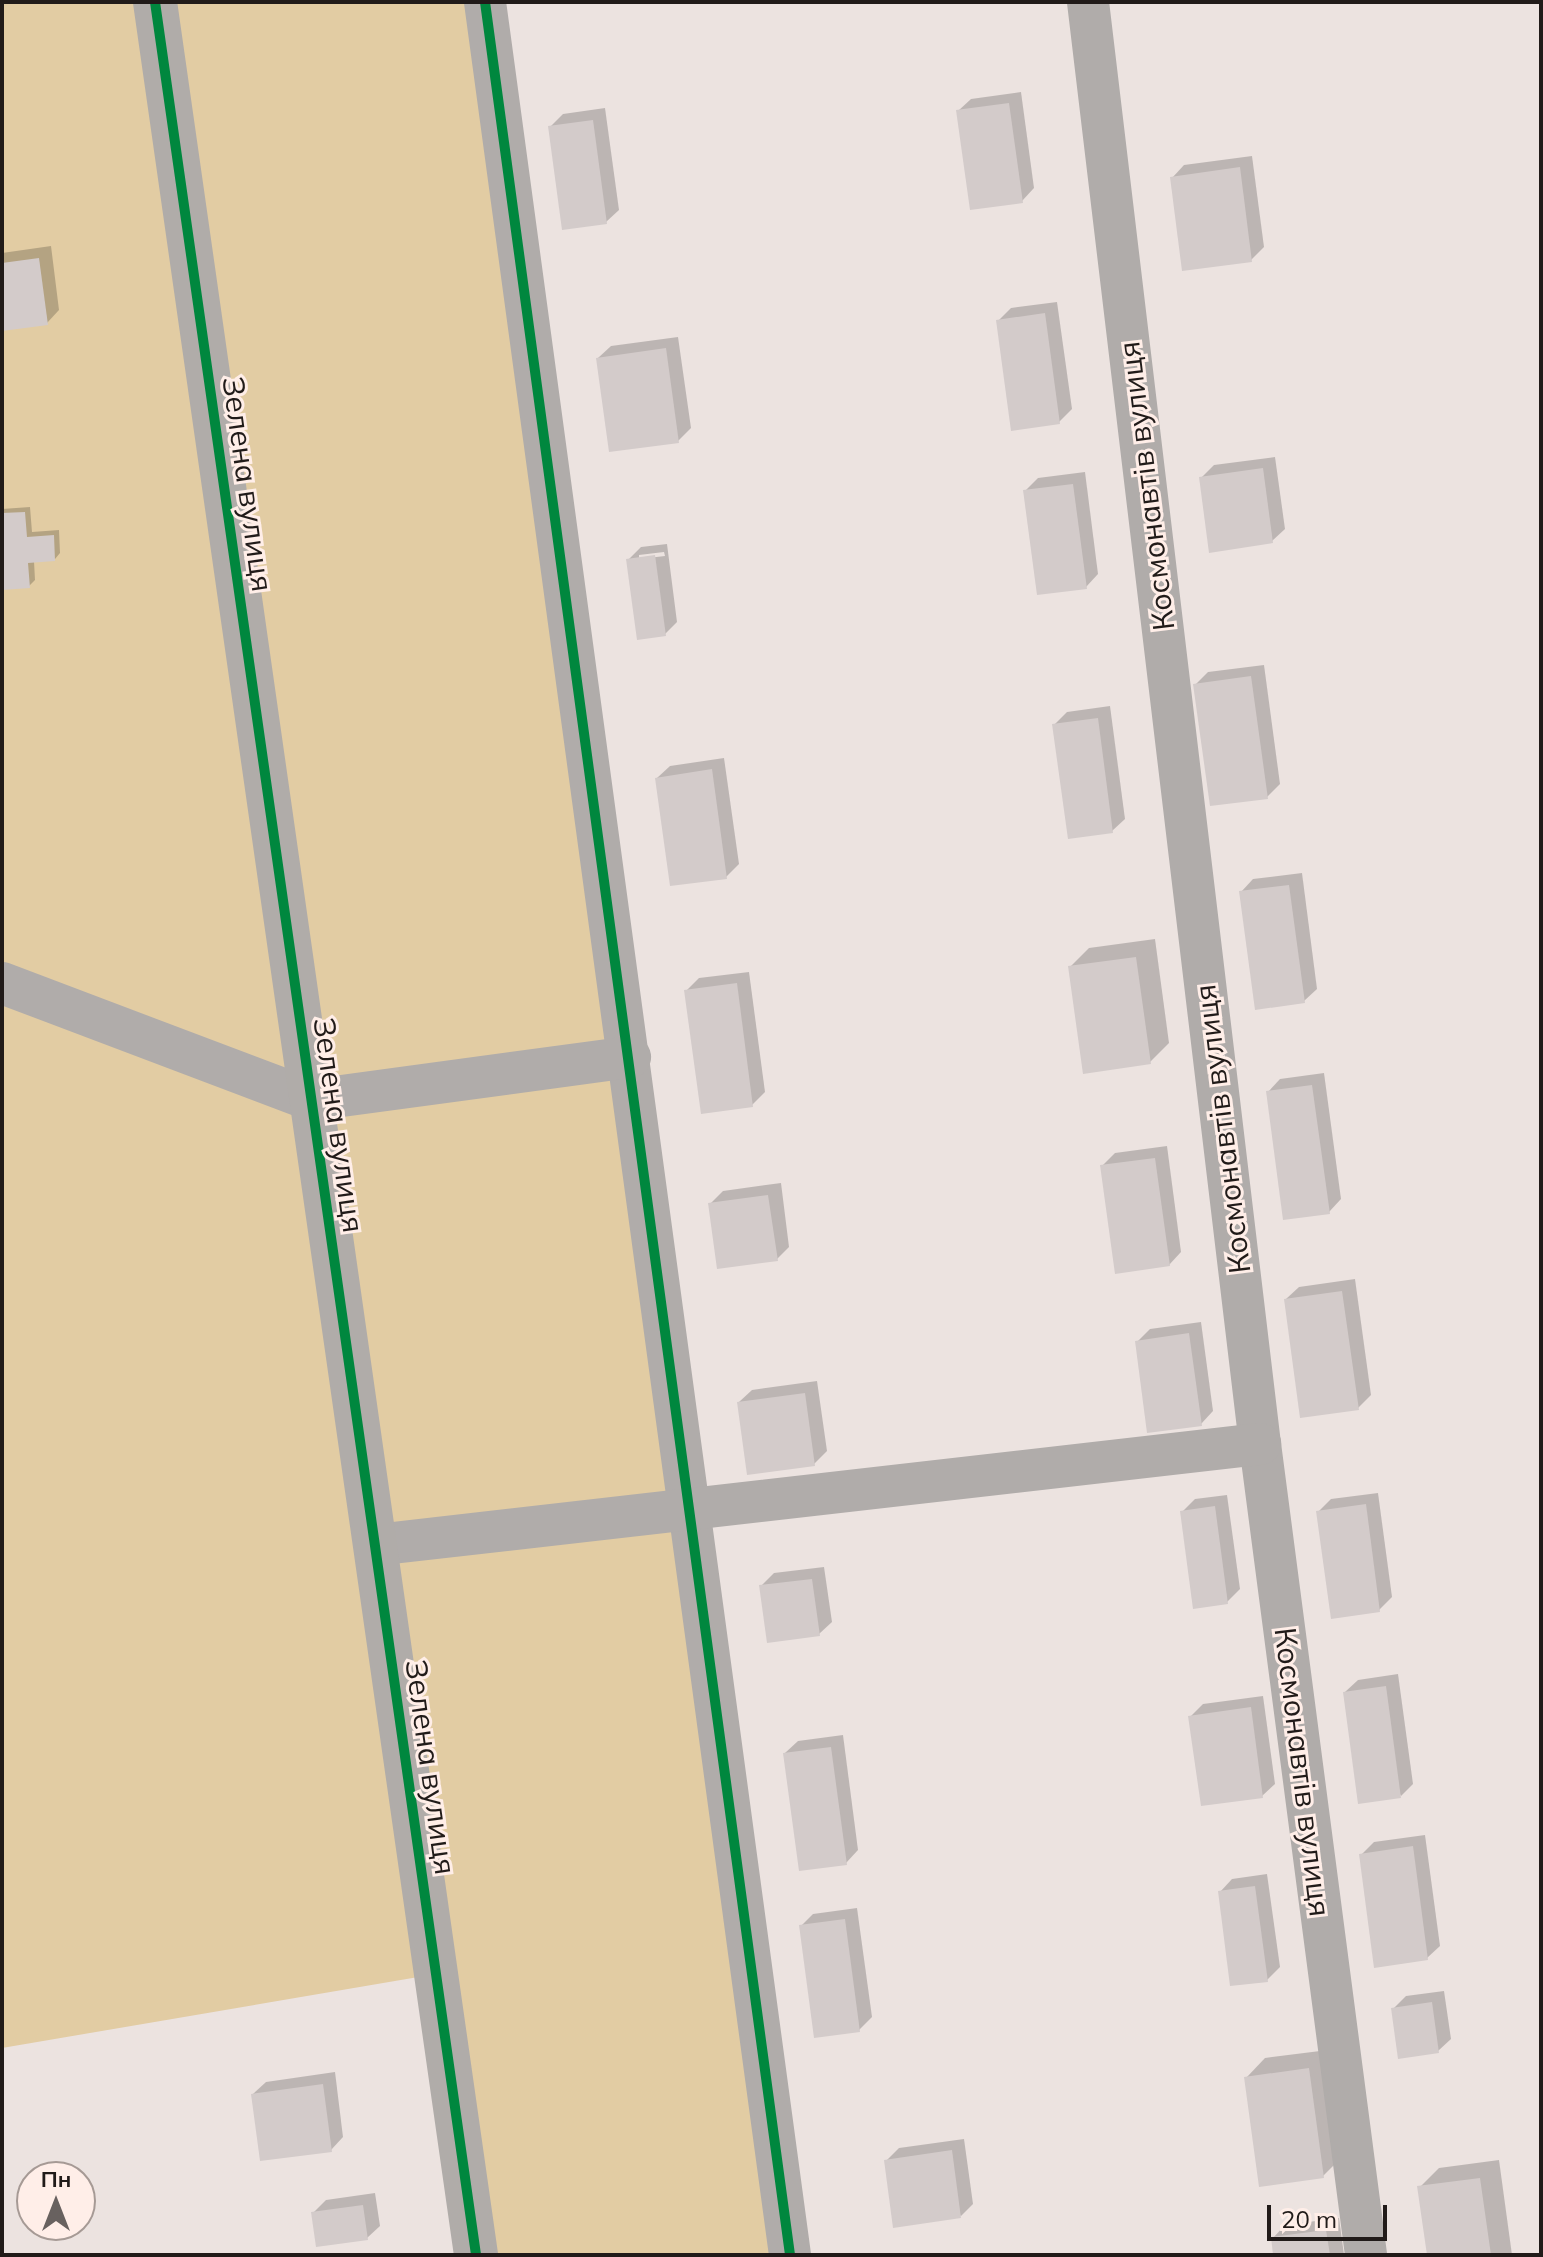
<!DOCTYPE html>
<html>
<head>
<meta charset="utf-8">
<style>
	body { margin:0 }
	#map { position:relative; width:1543px; height:2257px; overflow:hidden; background:#ece3e0; font-family:Mulish,sans-serif }
	div>[style] { position:absolute }
	.green>* { inset:0; background:#e2cca3 }
	.shadow>* { inset:0; background:#0003 }
	.building>* { inset:0; background:#d3cbca }
	.street>* { height:42px; margin:-21px; padding:0 21px; transform-origin:21px; border-radius:21px; background:#b0acaa }
	.secondary>* { height:44px; margin:-22px; padding:0 22px; transform-origin:22px; border-radius:22px; background:#b0aca9 }
	.cycleway>* { height:10px; margin:-5px; padding:0 5px; transform-origin:5px; border-radius:5px; background:#00873e }
	span { translate:-50% -50%; white-space:nowrap; text-align:center; line-height:1.15; -webkit-text-stroke:6px #ffeee8; paint-order:stroke }
	.street-label { font-size:30px; color:#211b19 }
	.frame { position:absolute; inset:0; border:4px solid #211b19; pointer-events:none }
	.north { position:absolute; left:16px; top:2161px; width:80px; height:80px; box-sizing:border-box; background:#ffeee8; border:2px solid #a69a95; border-radius:50%; rotate:0deg; font-size:22px; font-weight:700; line-height:32px; text-align:center; color:#211b19 }
	.north::after { content:''; display:block; margin:auto; width:28px; height:36px; background:#68615f; clip-path:polygon(50% 0,100% 100%,50% 72%,0 100%) }
	.scale { position:absolute; left:1267px; top:2205px; width:120px; height:36px; box-sizing:border-box; border:4px solid #211b19; border-top:0; padding-left:10px; font-size:24px; line-height:28px; white-space:nowrap; color:#211b19; -webkit-text-stroke:6px #ffeee8; paint-order:stroke }
</style>
</head>
<body>
<div id="map">
	<div class="green">
		<div style="clip-path:polygon(2px 2px,485px 2px,790px 2255px,476px 2255px,436px 1974px,2px 2048px)"></div>
	</div>
	<div class="shadow">
		<div style="clip-path:polygon(1021px 92px,1034px 188px,1022px 201px,958px 111px,971px 99px)"></div>
		<div style="clip-path:polygon(605px 108px,619px 210px,606px 222px,550px 127px,563px 114px)"></div>
		<div style="clip-path:polygon(1252px 156px,1264px 247px,1251px 260px,1172px 178px,1184px 165px)"></div>
		<div style="clip-path:polygon(51px 246px,59px 310px,47px 323px,2px 329px,2px 253px)"></div>
		<div style="clip-path:polygon(1057px 302px,1072px 409px,1059px 422px,998px 321px,1011px 308px)"></div>
		<div style="clip-path:polygon(678px 337px,691px 428px,678px 441px,598px 358px,611px 346px)"></div>
		<div style="clip-path:polygon(1275px 457px,1285px 529px,1272px 541px,1201px 478px,1214px 465px)"></div>
		<div style="clip-path:polygon(1085px 472px,1098px 574px,1086px 587px,1025px 491px,1038px 478px)"></div>
		<div style="clip-path:polygon(30px 507px,32px 532px,59px 530px,60px 553px,55px 559px,34px 561px,35px 580px,29px 586px,2px 588px,2px 509px)"></div>
		<div style="clip-path:polygon(evenodd,667px 544px,677px 622px,665px 634px,628px 560px,641px 547px,667px 544px,664px 552px,665px 556px,639px 559px,639px 555px,664px 552px)"></div>
		<div style="clip-path:polygon(1264px 665px,1280px 784px,1267px 797px,1195px 685px,1208px 672px)"></div>
		<div style="clip-path:polygon(1110px 706px,1125px 819px,1112px 831px,1054px 725px,1067px 712px)"></div>
		<div style="clip-path:polygon(724px 758px,739px 864px,726px 877px,657px 778px,670px 766px)"></div>
		<div style="clip-path:polygon(1302px 873px,1317px 989px,1304px 1001px,1241px 892px,1253px 879px)"></div>
		<div style="clip-path:polygon(1155px 939px,1169px 1043px,1150px 1062px,1070px 967px,1089px 948px)"></div>
		<div style="clip-path:polygon(749px 972px,765px 1092px,752px 1105px,686px 991px,699px 978px)"></div>
		<div style="clip-path:polygon(1324px 1073px,1341px 1199px,1329px 1212px,1268px 1092px,1280px 1079px)"></div>
		<div style="clip-path:polygon(1167px 1146px,1181px 1252px,1169px 1265px,1102px 1166px,1115px 1153px)"></div>
		<div style="clip-path:polygon(781px 1183px,789px 1247px,777px 1259px,710px 1204px,723px 1191px)"></div>
		<div style="clip-path:polygon(1355px 1279px,1371px 1395px,1358px 1408px,1286px 1299px,1299px 1287px)"></div>
		<div style="clip-path:polygon(1201px 1322px,1213px 1411px,1201px 1424px,1137px 1342px,1150px 1329px)"></div>
		<div style="clip-path:polygon(817px 1381px,827px 1451px,814px 1464px,739px 1402px,752px 1390px)"></div>
		<div style="clip-path:polygon(1378px 1493px,1392px 1597px,1379px 1610px,1318px 1512px,1331px 1499px)"></div>
		<div style="clip-path:polygon(1227px 1495px,1240px 1589px,1227px 1602px,1182px 1512px,1195px 1499px)"></div>
		<div style="clip-path:polygon(824px 1567px,832px 1622px,819px 1634px,761px 1586px,774px 1573px)"></div>
		<div style="clip-path:polygon(1398px 1674px,1413px 1784px,1401px 1796px,1345px 1692px,1358px 1680px)"></div>
		<div style="clip-path:polygon(1263px 1696px,1275px 1784px,1262px 1796px,1190px 1717px,1203px 1704px)"></div>
		<div style="clip-path:polygon(843px 1735px,858px 1850px,846px 1863px,785px 1753px,798px 1741px)"></div>
		<div style="clip-path:polygon(1425px 1835px,1440px 1946px,1427px 1958px,1361px 1855px,1374px 1842px)"></div>
		<div style="clip-path:polygon(1267px 1874px,1280px 1967px,1267px 1980px,1220px 1892px,1232px 1879px)"></div>
		<div style="clip-path:polygon(857px 1908px,872px 2017px,859px 2030px,801px 1926px,813px 1914px)"></div>
		<div style="clip-path:polygon(1444px 1991px,1451px 2039px,1438px 2051px,1393px 2009px,1406px 1996px)"></div>
		<div style="clip-path:polygon(1328px 2050px,1342px 2157px,1323px 2176px,1246px 2078px,1265px 2058px)"></div>
		<div style="clip-path:polygon(335px 2072px,343px 2137px,331px 2150px,253px 2094px,266px 2082px)"></div>
		<div style="clip-path:polygon(964px 2139px,973px 2204px,961px 2216px,886px 2161px,899px 2148px)"></div>
		<div style="clip-path:polygon(1499px 2160px,1512px 2255px,1429px 2255px,1420px 2187px,1439px 2168px)"></div>
		<div style="clip-path:polygon(375px 2193px,380px 2226px,367px 2238px,313px 2213px,326px 2200px)"></div>
		<div style="clip-path:polygon(1339px 2218px,1344px 2255px,1275px 2255px,1273px 2238px,1285px 2225px)"></div>
	</div>
	<div class="building">
		<div style="clip-path:polygon(1009px 103px,1023px 203px,970px 210px,956px 110px)"></div>
		<div style="clip-path:polygon(593px 120px,607px 224px,562px 230px,548px 126px)"></div>
		<div style="clip-path:polygon(1240px 167px,1252px 262px,1182px 271px,1170px 177px)"></div>
		<div style="clip-path:polygon(39px 258px,48px 325px,2px 331px,2px 263px)"></div>
		<div style="clip-path:polygon(1045px 313px,1060px 424px,1011px 431px,996px 320px)"></div>
		<div style="clip-path:polygon(666px 348px,679px 443px,609px 452px,596px 358px)"></div>
		<div style="clip-path:polygon(1263px 468px,1273px 543px,1209px 553px,1199px 477px)"></div>
		<div style="clip-path:polygon(1073px 484px,1087px 589px,1037px 595px,1023px 490px)"></div>
		<div style="clip-path:polygon(25px 512px,27px 537px,54px 535px,55px 561px,28px 563px,30px 588px,2px 590px,2px 513px)"></div>
		<div style="clip-path:polygon(655px 555px,666px 636px,637px 640px,626px 559px)"></div>
		<div style="clip-path:polygon(1251px 676px,1268px 799px,1210px 806px,1193px 684px)"></div>
		<div style="clip-path:polygon(1098px 718px,1113px 833px,1068px 839px,1052px 724px)"></div>
		<div style="clip-path:polygon(712px 769px,727px 879px,670px 886px,655px 778px)"></div>
		<div style="clip-path:polygon(1289px 885px,1305px 1003px,1255px 1010px,1239px 891px)"></div>
		<div style="clip-path:polygon(1136px 957px,1151px 1064px,1083px 1074px,1068px 966px)"></div>
		<div style="clip-path:polygon(737px 983px,753px 1107px,701px 1114px,684px 990px)"></div>
		<div style="clip-path:polygon(1312px 1085px,1330px 1214px,1283px 1220px,1266px 1091px)"></div>
		<div style="clip-path:polygon(1155px 1158px,1170px 1266px,1115px 1274px,1100px 1165px)"></div>
		<div style="clip-path:polygon(768px 1195px,778px 1261px,717px 1269px,708px 1203px)"></div>
		<div style="clip-path:polygon(1342px 1291px,1359px 1410px,1300px 1418px,1284px 1299px)"></div>
		<div style="clip-path:polygon(1189px 1333px,1202px 1426px,1147px 1433px,1135px 1341px)"></div>
		<div style="clip-path:polygon(805px 1393px,815px 1466px,747px 1475px,737px 1402px)"></div>
		<div style="clip-path:polygon(1366px 1504px,1380px 1612px,1331px 1619px,1316px 1511px)"></div>
		<div style="clip-path:polygon(1215px 1506px,1228px 1604px,1193px 1609px,1180px 1511px)"></div>
		<div style="clip-path:polygon(812px 1579px,820px 1636px,767px 1643px,759px 1585px)"></div>
		<div style="clip-path:polygon(1386px 1686px,1401px 1798px,1358px 1804px,1343px 1692px)"></div>
		<div style="clip-path:polygon(1251px 1707px,1263px 1798px,1201px 1806px,1188px 1716px)"></div>
		<div style="clip-path:polygon(831px 1747px,847px 1865px,799px 1871px,783px 1753px)"></div>
		<div style="clip-path:polygon(1413px 1846px,1428px 1960px,1374px 1968px,1359px 1854px)"></div>
		<div style="clip-path:polygon(1255px 1886px,1268px 1982px,1230px 1986px,1218px 1891px)"></div>
		<div style="clip-path:polygon(845px 1919px,860px 2032px,814px 2038px,799px 1925px)"></div>
		<div style="clip-path:polygon(1432px 2002px,1439px 2053px,1398px 2059px,1391px 2008px)"></div>
		<div style="clip-path:polygon(1309px 2068px,1324px 2178px,1259px 2187px,1244px 2077px)"></div>
		<div style="clip-path:polygon(323px 2084px,332px 2152px,260px 2161px,251px 2094px)"></div>
		<div style="clip-path:polygon(952px 2150px,961px 2218px,893px 2228px,884px 2160px)"></div>
		<div style="clip-path:polygon(1480px 2178px,1491px 2255px,1427px 2255px,1417px 2186px)"></div>
		<div style="clip-path:polygon(363px 2205px,368px 2240px,316px 2247px,311px 2212px)"></div>
		<div style="clip-path:polygon(1326px 2230px,1330px 2255px,1273px 2255px,1271px 2237px)"></div>
	</div>
	<div class="street">
		<div style="left:485px;top:2px;width:2274px;rotate:82.29deg"></div>
		<div style="left:1088px;top:2px;width:1452px;rotate:83.2deg"></div>
		<div style="left:1260px;top:1444px;width:818px;rotate:82.55deg"></div>
		<div style="left:2px;top:983px;width:331px;rotate:20.7deg"></div>
		<div style="left:312px;top:1100px;width:321px;rotate:-7.7deg"></div>
		<div style="left:375px;top:1545px;width:891px;rotate:-6.51deg"></div>
	</div>
	<div class="secondary">
		<div style="left:155px;top:2px;width:2276px;rotate:81.89deg"></div>
	</div>
	<div class="cycleway">
		<div style="left:155px;top:2px;width:2276px;rotate:81.89deg"></div>
		<div style="left:485px;top:2px;width:2274px;rotate:82.29deg"></div>
	</div>
	<div class="street-label">
		<span style="left:248px;top:484px;rotate:82deg">Зелена вулиця</span>
		<span style="left:1146px;top:486px;rotate:-97deg">Космонавтів вулиця</span>
		<span style="left:339px;top:1125px;rotate:82deg">Зелена вулиця</span>
		<span style="left:1222px;top:1129px;rotate:-97deg">Космонавтів вулиця</span>
		<span style="left:431px;top:1767px;rotate:82deg">Зелена вулиця</span>
		<span style="left:1303px;top:1772px;rotate:83deg">Космонавтів вулиця</span>
	</div>
	<div class="frame"></div>
	<div class="north">Пн</div>
	<div class="scale">20 m</div>
</div>
</body>
</html>
